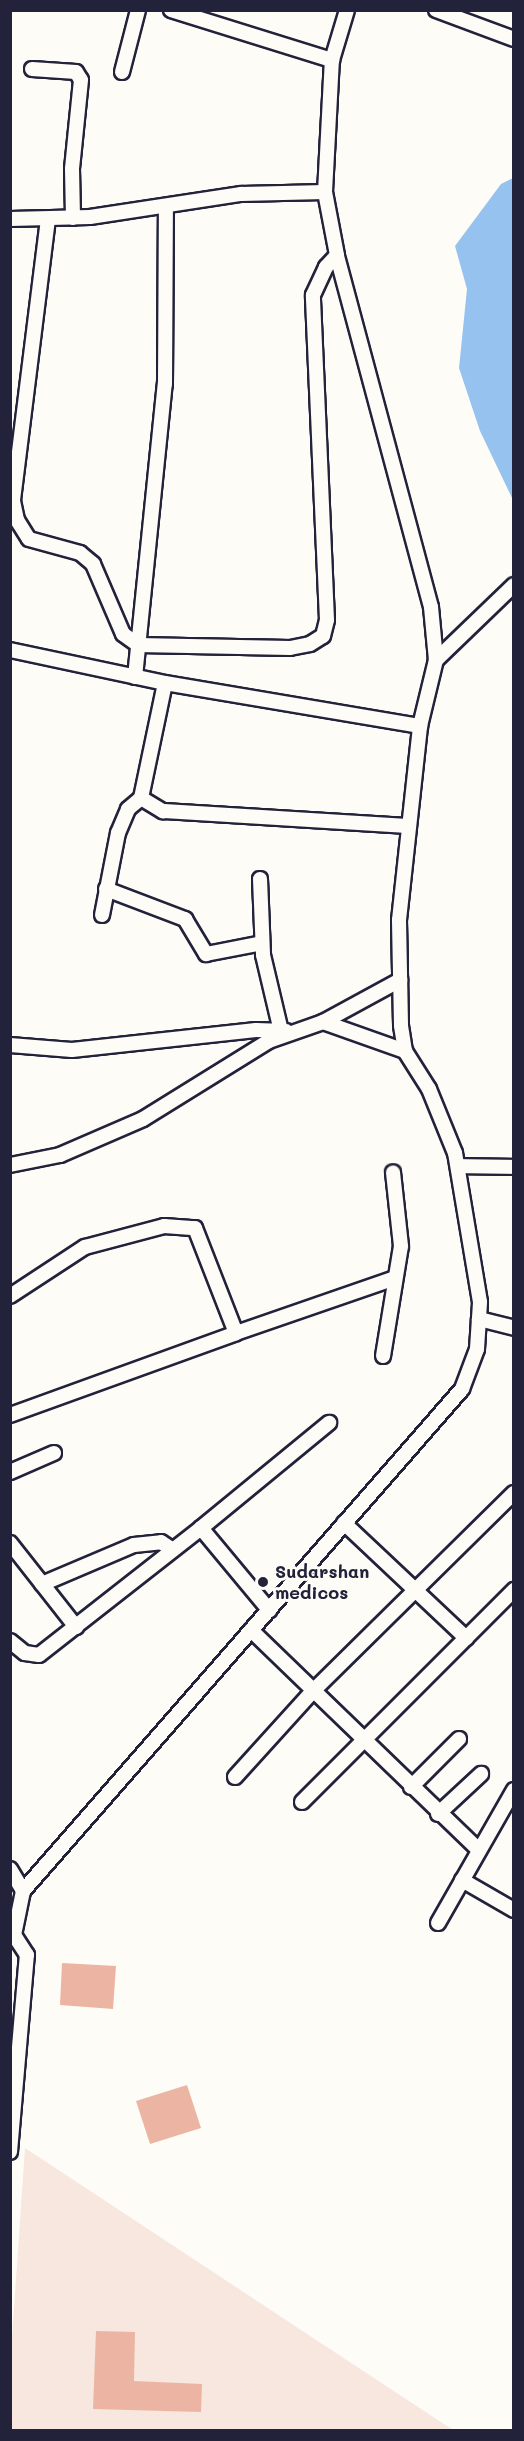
<!DOCTYPE html>
<html>
<head>
<meta charset="utf-8">
<style>
	body { margin:0 }
	#map { position:relative; width:524px; height:2441px; overflow:hidden; background:#fdfcf7; font-family:Mali,sans-serif }
	div>[style] { position:absolute }
	.built>* { inset:0; background:#f8e7de }
	.water>* { inset:0; background:#96c2ef }
	.building>* { inset:0; background:#ecb5a3 }
	.roads { filter:drop-shadow(2px 0 #22223b) drop-shadow(-2px 0 #22223b) drop-shadow(0 2px #22223b) drop-shadow(0 -2px #22223b) }
	.street>* { height:14px; margin:-7px; padding:0 7px; transform-origin:7px; border-radius:7px; background:#fdfcf7 }
	.dots>* { width:16px; height:16px; translate:-50% -50%; box-sizing:border-box; border:3px solid #fdfcf7; border-radius:50% }
	span { translate:-50% -50%; white-space:nowrap; text-align:center; line-height:1.15; -webkit-text-stroke:6px #fdfcf7; paint-order:stroke }
	.poi-label { font-size:18px; color:#22223b; font-weight:700 }
	.left { translate:0 -50%; text-align:left }
	.frame { position:absolute; inset:0; border:12px solid #22223b; pointer-events:none }
</style>
</head>
<body>
<div id="map">
	<div class="built">
		<div style="clip-path:polygon(25px 2148px,453px 2430px,11px 2430px,11px 2353px)"></div>
	</div>
	<div class="water">
		<div style="clip-path:polygon(513px 178px,513px 500px,480px 431px,459px 368px,467px 289px,455px 246px,501px 184px)"></div>
	</div>
	<div class="building">
		<div style="clip-path:polygon(62px 1963px,116px 1966px,113px 2009px,60px 2005px)"></div>
		<div style="clip-path:polygon(187px 2085px,201px 2128px,150px 2144px,136px 2101px)"></div>
		<div style="clip-path:polygon(96px 2331px,135px 2332px,134px 2381px,202px 2384px,201px 2412px,93px 2409px)"></div>
	</div>
	<div class="roads">
		<div class="street">
			<div style="left:171px;top:10px;width:169px;rotate:17.3deg"></div>
			<div style="left:436px;top:10px;width:83px;rotate:20.4deg"></div>
			<div style="left:32px;top:69px;width:44px;rotate:3.9deg"></div>
			<div style="left:76px;top:72px;width:9px;rotate:58deg"></div>
			<div style="left:81px;top:80px;width:89px;rotate:95.8deg"></div>
			<div style="left:72px;top:169px;width:49px;rotate:88.8deg"></div>
			<div style="left:122px;top:72px;width:64px;rotate:-75.5deg"></div>
			<div style="left:10px;top:219px;width:80px;rotate:-1.4deg"></div>
			<div style="left:90px;top:217px;width:153px;rotate:-8.7deg"></div>
			<div style="left:241px;top:194px;width:84px;rotate:-1.4deg"></div>
			<div style="left:48px;top:219px;width:284px;rotate:97.1deg"></div>
			<div style="left:13px;top:501px;width:19px;rotate:78deg"></div>
			<div style="left:17px;top:520px;width:22px;rotate:58deg"></div>
			<div style="left:29px;top:539px;width:53px;rotate:15.4deg"></div>
			<div style="left:80px;top:553px;width:17px;rotate:40deg"></div>
			<div style="left:93px;top:564px;width:76px;rotate:66.8deg"></div>
			<div style="left:123px;top:634px;width:19px;rotate:36deg"></div>
			<div style="left:138px;top:645px;width:152px;rotate:1.1deg"></div>
			<div style="left:290px;top:648px;width:20px;rotate:-11deg"></div>
			<div style="left:310px;top:644px;width:15px;rotate:-32deg"></div>
			<div style="left:323px;top:636px;width:16px;rotate:-76deg"></div>
			<div style="left:327px;top:620px;width:325px;rotate:-92.5deg"></div>
			<div style="left:313px;top:295px;width:31px;rotate:-65deg"></div>
			<div style="left:326px;top:267px;width:16px;rotate:-47deg"></div>
			<div style="left:10px;top:650px;width:158px;rotate:12deg"></div>
			<div style="left:165px;top:683px;width:259px;rotate:9.6deg"></div>
			<div style="left:436px;top:660px;width:108px;rotate:-43.9deg"></div>
			<div style="left:135px;top:677px;width:295px;rotate:-84.2deg"></div>
			<div style="left:165px;top:384px;width:178px;rotate:-89.7deg"></div>
			<div style="left:141px;top:798px;width:26px;rotate:31deg"></div>
			<div style="left:163px;top:811px;width:246px;rotate:3.5deg"></div>
			<div style="left:260px;top:879px;width:76px;rotate:87.7deg"></div>
			<div style="left:263px;top:955px;width:78px;rotate:76.7deg"></div>
			<div style="left:106px;top:889px;width:85px;rotate:20.8deg"></div>
			<div style="left:185px;top:919px;width:41px;rotate:59deg"></div>
			<div style="left:206px;top:954px;width:57px;rotate:-11.1deg"></div>
			<div style="left:102px;top:915px;width:84px;rotate:-79deg"></div>
			<div style="left:118px;top:833px;width:26px;rotate:-67deg"></div>
			<div style="left:128px;top:809px;width:17px;rotate:-40deg"></div>
			<div style="left:141px;top:798px;width:117px;rotate:-78.2deg"></div>
			<div style="left:323px;top:1022px;width:87px;rotate:19.5deg"></div>
			<div style="left:10px;top:1045px;width:62px;rotate:4.6deg"></div>
			<div style="left:72px;top:1050px;width:185px;rotate:-6.2deg"></div>
			<div style="left:256px;top:1030px;width:30px;rotate:2deg"></div>
			<div style="left:10px;top:1165px;width:51px;rotate:-11.3deg"></div>
			<div style="left:60px;top:1155px;width:90px;rotate:-23.4deg"></div>
			<div style="left:143px;top:1119px;width:148px;rotate:-31.8deg"></div>
			<div style="left:269px;top:1041px;width:57px;rotate:-19.4deg"></div>
			<div style="left:323px;top:1022px;width:88px;rotate:-28.6deg"></div>
			<div style="left:458px;top:1166px;width:56px;rotate:1deg"></div>
			<div style="left:10px;top:1296px;width:90px;rotate:-33.2deg"></div>
			<div style="left:85px;top:1247px;width:82px;rotate:-14.9deg"></div>
			<div style="left:164px;top:1226px;width:31px;rotate:4deg"></div>
			<div style="left:195px;top:1228px;width:113px;rotate:68.7deg"></div>
			<div style="left:236px;top:1333px;width:168px;rotate:-19.1deg"></div>
			<div style="left:479px;top:1319px;width:36px;rotate:14deg"></div>
			<div style="left:383px;top:1356px;width:111px;rotate:-80.7deg"></div>
			<div style="left:401px;top:1246px;width:74px;rotate:-96.2deg"></div>
			<div style="left:10px;top:1415px;width:240px;rotate:-19.9deg"></div>
			<div style="left:10px;top:1472px;width:48px;rotate:-23.4deg"></div>
			<div style="left:344px;top:1523px;width:168px;rotate:43.3deg"></div>
			<div style="left:201px;top:1528px;width:166px;rotate:-39.4deg"></div>
			<div style="left:10px;top:1543px;width:107px;rotate:51.8deg"></div>
			<div style="left:42px;top:1584px;width:100px;rotate:-23deg"></div>
			<div style="left:134px;top:1545px;width:27px;rotate:-6deg"></div>
			<div style="left:161px;top:1542px;width:14px;rotate:34deg"></div>
			<div style="left:251px;top:1630px;width:317px;rotate:44deg"></div>
			<div style="left:10px;top:1641px;width:19px;rotate:39deg"></div>
			<div style="left:25px;top:1653px;width:14px;rotate:8deg"></div>
			<div style="left:39px;top:1655px;width:206px;rotate:-38.1deg"></div>
			<div style="left:201px;top:1528px;width:107px;rotate:50.3deg"></div>
			<div style="left:235px;top:1777px;width:116px;rotate:-47.8deg"></div>
			<div style="left:313px;top:1691px;width:282px;rotate:-44.6deg"></div>
			<div style="left:411px;top:1787px;width:68px;rotate:-45deg"></div>
			<div style="left:302px;top:1802px;width:300px;rotate:-45deg"></div>
			<div style="left:438px;top:1814px;width:59px;rotate:-42.9deg"></div>
			<div style="left:10px;top:1869px;width:26px;rotate:59deg"></div>
			<div style="left:462px;top:1880px;width:60px;rotate:30deg"></div>
			<div style="left:438px;top:1923px;width:153px;rotate:-60.3deg"></div>
			<div style="left:10px;top:2152px;width:198px;rotate:-85.1deg"></div>
			<div style="left:27px;top:1955px;width:24px;rotate:-123deg"></div>
			<div style="left:14px;top:1935px;width:45px;rotate:-78.4deg"></div>
			<div style="left:23px;top:1891px;width:667px;rotate:-48.83deg"></div>
			<div style="left:462px;top:1389px;width:43px;rotate:-69.4deg"></div>
			<div style="left:477px;top:1349px;width:47px;rotate:-86.3deg"></div>
			<div style="left:480px;top:1302px;width:151px;rotate:-99.5deg"></div>
			<div style="left:455px;top:1153px;width:69px;rotate:-112.1deg"></div>
			<div style="left:429px;top:1089px;width:45px;rotate:-122.3deg"></div>
			<div style="left:405px;top:1051px;width:26px;rotate:-99deg"></div>
			<div style="left:401px;top:1025px;width:105px;rotate:-91.1deg"></div>
			<div style="left:399px;top:920px;width:195px;rotate:-83.8deg"></div>
			<div style="left:420px;top:726px;width:68px;rotate:-76.4deg"></div>
			<div style="left:436px;top:660px;width:53px;rotate:-95.4deg"></div>
			<div style="left:431px;top:607px;width:364px;rotate:-105deg"></div>
			<div style="left:337px;top:255px;width:64px;rotate:-100.8deg"></div>
			<div style="left:325px;top:192px;width:132px;rotate:-87deg"></div>
			<div style="left:332px;top:60px;width:52px;rotate:-73.3deg"></div>
		</div>
	</div>
	<div class="dots">
		<div style="left:263px;top:1582px;background:#22223b"></div>
	</div>
	<div class="poi-label">
		<span class="left" style="left:275px;top:1582px">Sudarshan<br>medicos</span>
	</div>
	<div class="frame"></div>
</div>
</body>
</html>
